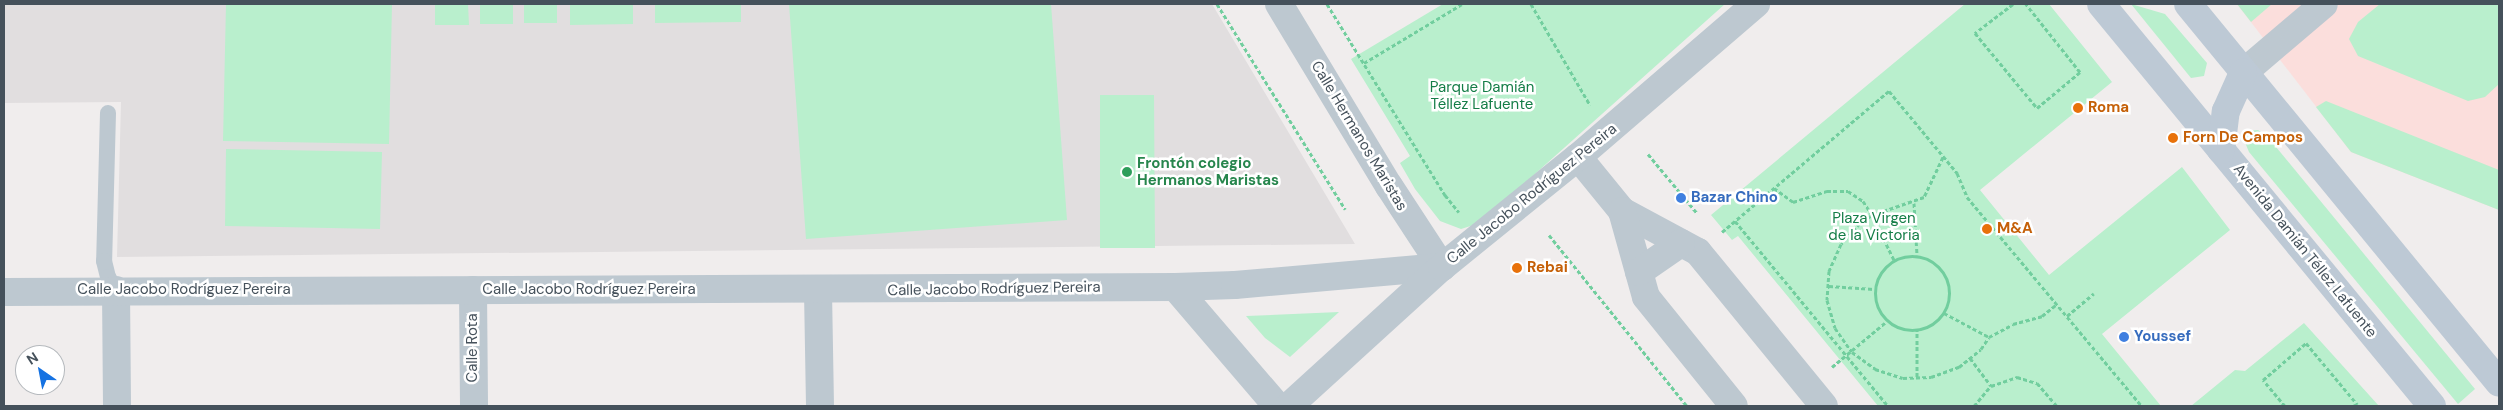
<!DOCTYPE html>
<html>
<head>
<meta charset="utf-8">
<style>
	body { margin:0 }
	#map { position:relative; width:2503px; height:410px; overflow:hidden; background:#f0eded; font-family:"DM Sans",sans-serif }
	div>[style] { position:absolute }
	.education>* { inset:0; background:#e1dedf }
	.medical>* { inset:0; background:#fbdedc }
	.green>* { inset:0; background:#b9efcd }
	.path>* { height:3px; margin-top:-1.5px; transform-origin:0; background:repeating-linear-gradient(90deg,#71ce9e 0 4px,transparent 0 6.5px) }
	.path>.ring { margin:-1.5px; padding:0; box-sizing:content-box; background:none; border:3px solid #71ce9e; border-radius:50% }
	.lane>* { height:16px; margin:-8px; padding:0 8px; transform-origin:8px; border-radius:8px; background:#bdc8d0 }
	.street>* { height:28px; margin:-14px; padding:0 14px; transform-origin:14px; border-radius:14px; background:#bdc8d0 }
	.secondary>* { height:28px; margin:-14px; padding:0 14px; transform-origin:14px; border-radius:14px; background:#bdc9d5 }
	.dots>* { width:14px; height:14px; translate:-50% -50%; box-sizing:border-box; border:2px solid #fff; border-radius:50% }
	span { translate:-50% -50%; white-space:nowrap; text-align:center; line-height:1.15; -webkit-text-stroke:5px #fff; paint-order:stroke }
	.park-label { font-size:15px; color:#147d47 }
	.food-label { font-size:15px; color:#c56008; font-weight:700 }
	.left { translate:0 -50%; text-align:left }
	.street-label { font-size:15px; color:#45515b }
	.leisure-label { font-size:15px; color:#27864d; font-weight:700 }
	.shop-label { font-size:15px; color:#366cbe; font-weight:700 }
	.frame { position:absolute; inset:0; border:5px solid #45515b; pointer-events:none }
	.north { position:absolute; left:15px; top:345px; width:50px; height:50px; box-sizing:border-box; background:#fff; border:1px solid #b5b9bd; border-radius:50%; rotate:327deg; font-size:14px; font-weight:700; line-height:20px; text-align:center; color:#45515b }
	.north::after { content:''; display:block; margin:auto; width:18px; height:22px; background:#1572e2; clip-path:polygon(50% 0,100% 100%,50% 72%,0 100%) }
</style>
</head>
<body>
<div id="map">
	<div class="education">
		<div style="clip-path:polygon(4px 4px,1212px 4px,1355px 244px,117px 257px,121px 102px,4px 103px)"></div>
	</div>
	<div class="medical">
		<div style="clip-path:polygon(2237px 4px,2499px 4px,2499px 210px,2351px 152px)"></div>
	</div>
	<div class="green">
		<div style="clip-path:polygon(226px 4px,392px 4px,389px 144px,223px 141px)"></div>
		<div style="clip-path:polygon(435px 4px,468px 4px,469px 25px,435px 25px)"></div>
		<div style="clip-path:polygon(480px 4px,513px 4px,513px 24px,480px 24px)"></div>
		<div style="clip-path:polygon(524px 4px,557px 4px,557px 23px,524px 23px)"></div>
		<div style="clip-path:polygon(570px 4px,633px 4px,633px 24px,570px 25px)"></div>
		<div style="clip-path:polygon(655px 4px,741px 4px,741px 22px,655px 23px)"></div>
		<div style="clip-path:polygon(789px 4px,1051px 4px,1067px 220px,806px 239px)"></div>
		<div style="clip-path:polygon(1443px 4px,1725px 4px,1480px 223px,1461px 229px,1440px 221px,1415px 189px,1400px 163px,1410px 156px,1351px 59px)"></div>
		<div style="clip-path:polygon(1965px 4px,2049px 4px,2112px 82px,1980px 190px,2049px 275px,2182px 167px,2230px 230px,2102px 334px,2161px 406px,1878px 406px,1738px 236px,1732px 240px,1711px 215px)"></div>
		<div style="clip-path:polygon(2131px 4px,2165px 14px,2207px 63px,2204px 76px,2191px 78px)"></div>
		<div style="clip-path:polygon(2237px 4px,2272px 4px,2251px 22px)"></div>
		<div style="clip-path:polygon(2380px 4px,2499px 4px,2499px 84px,2485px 97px,2468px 101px,2358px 56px,2349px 39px,2358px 22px)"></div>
		<div style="clip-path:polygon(1100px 95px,1154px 95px,1155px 248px,1100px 248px)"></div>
		<div style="clip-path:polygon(2326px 101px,2499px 170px,2499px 210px,2351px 152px,2316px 107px)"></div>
		<div style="clip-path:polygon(2258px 130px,2267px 136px,2475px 389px,2458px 404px,2249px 152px,2244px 140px,2247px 131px)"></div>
		<div style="clip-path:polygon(226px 149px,382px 152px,380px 229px,225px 226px)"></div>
		<div style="clip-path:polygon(1339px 312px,1290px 357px,1265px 338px,1246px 316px)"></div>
		<div style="clip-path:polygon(2304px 323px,2379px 406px,2191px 406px,2235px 370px,2245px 371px)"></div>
	</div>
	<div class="path">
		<div style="left:1217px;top:4px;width:242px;rotate:58deg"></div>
		<div style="left:1327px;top:4px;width:225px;rotate:58.3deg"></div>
		<div style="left:1445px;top:195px;width:22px;rotate:51deg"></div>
		<div style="left:1531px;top:4px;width:117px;rotate:59.7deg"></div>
		<div style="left:2013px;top:4px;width:48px;rotate:142.7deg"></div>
		<div style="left:1975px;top:33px;width:97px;rotate:50.4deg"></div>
		<div style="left:2037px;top:108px;width:56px;rotate:-39.9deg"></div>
		<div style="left:2080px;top:72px;width:87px;rotate:-128.5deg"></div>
		<div style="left:1364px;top:63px;width:114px;rotate:-31deg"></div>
		<div style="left:1648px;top:154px;width:77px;rotate:50.3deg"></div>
		<div style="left:1943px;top:157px;width:44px;rotate:115.4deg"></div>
		<div style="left:1924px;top:197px;width:55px;rotate:160.9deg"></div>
		<div style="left:1872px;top:215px;width:14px;rotate:146deg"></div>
		<div style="left:1860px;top:223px;width:28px;rotate:132deg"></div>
		<div style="left:1841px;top:244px;width:30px;rotate:114deg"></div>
		<div style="left:1829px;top:271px;width:29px;rotate:94deg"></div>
		<div style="left:1827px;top:300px;width:29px;rotate:74deg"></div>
		<div style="left:1835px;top:328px;width:29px;rotate:55deg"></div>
		<div style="left:1852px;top:352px;width:29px;rotate:36deg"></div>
		<div style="left:1875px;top:369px;width:29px;rotate:18deg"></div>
		<div style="left:1903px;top:378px;width:28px;rotate:-2deg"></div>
		<div style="left:1931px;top:377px;width:30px;rotate:-20deg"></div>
		<div style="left:1959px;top:367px;width:28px;rotate:-39deg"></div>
		<div style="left:1981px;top:349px;width:14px;rotate:-56deg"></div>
		<div style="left:1774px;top:188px;width:24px;rotate:36deg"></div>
		<div style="left:1793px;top:202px;width:36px;rotate:-18deg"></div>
		<div style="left:1827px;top:191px;width:21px"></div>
		<div style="left:1848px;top:191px;width:18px;rotate:34deg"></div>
		<div style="left:1863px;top:201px;width:17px;rotate:57deg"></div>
		<div style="left:1872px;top:215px;width:50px;rotate:63.9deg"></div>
		<div style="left:1914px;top:203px;width:52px;rotate:86.7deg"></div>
		<div style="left:1735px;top:221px;width:240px;rotate:50.4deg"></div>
		<div style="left:1722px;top:232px;width:219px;rotate:-40.2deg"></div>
		<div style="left:1889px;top:91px;width:107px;rotate:50.3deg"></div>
		<div style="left:1957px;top:173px;width:26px;rotate:67deg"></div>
		<div style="left:1967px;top:197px;width:273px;rotate:50.1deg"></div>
		<div style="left:1549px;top:235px;width:220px;rotate:51.1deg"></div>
		<div class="ring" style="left:1875px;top:256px;width:71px;height:71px"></div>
		<div style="left:1829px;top:286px;width:45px;rotate:3.8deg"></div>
		<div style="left:1944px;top:313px;width:51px;rotate:28.1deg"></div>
		<div style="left:1989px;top:337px;width:27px;rotate:-28deg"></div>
		<div style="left:2013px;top:324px;width:30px;rotate:-15deg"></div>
		<div style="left:2042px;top:316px;width:19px;rotate:-39deg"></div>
		<div style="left:2067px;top:316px;width:35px;rotate:-40deg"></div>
		<div style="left:1970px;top:358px;width:35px;rotate:53deg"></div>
		<div style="left:1832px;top:367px;width:72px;rotate:-39.9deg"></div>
		<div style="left:1917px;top:377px;width:48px;rotate:-90deg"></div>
		<div style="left:1974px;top:406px;width:26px;rotate:-50deg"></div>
		<div style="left:1991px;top:386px;width:28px;rotate:-19deg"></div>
		<div style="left:2017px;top:377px;width:21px;rotate:17deg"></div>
		<div style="left:2037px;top:383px;width:30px;rotate:49deg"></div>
		<div style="left:2285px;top:406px;width:34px;rotate:-130deg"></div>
		<div style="left:2263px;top:380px;width:57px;rotate:-40.7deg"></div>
		<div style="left:2306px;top:343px;width:80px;rotate:50.1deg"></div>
		<div style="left:2357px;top:404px;width:4px;rotate:153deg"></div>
	</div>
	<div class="lane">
		<div style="left:108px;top:113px;width:148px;rotate:91.5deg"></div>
		<div style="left:104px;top:261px;width:16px;rotate:76deg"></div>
		<div style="left:108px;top:277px;width:15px;rotate:58deg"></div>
	</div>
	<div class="street">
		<div style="left:1279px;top:4px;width:213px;rotate:58.9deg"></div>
		<div style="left:1389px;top:186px;width:97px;rotate:56.8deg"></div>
		<div style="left:2243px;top:73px;width:106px;rotate:-40.4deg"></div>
		<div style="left:1578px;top:157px;width:70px;rotate:50.8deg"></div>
		<div style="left:1622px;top:211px;width:86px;rotate:28.3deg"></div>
		<div style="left:1698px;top:252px;width:199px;rotate:50.7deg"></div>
		<div style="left:1622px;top:211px;width:89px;rotate:74.4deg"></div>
		<div style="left:1646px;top:297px;width:140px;rotate:51.1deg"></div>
		<div style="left:1639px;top:272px;width:51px;rotate:-34.6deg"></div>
		<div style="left:1175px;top:287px;width:157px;rotate:49.4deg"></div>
		<div style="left:116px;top:290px;width:116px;rotate:89.5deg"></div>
		<div style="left:473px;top:290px;width:116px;rotate:89.5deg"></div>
		<div style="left:818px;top:291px;width:115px;rotate:89deg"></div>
		<div style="left:4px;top:292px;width:1171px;rotate:-0.24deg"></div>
		<div style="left:1175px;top:287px;width:60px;rotate:-1.9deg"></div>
		<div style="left:1235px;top:285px;width:208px;rotate:-5deg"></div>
		<div style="left:1289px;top:406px;width:207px;rotate:-42.3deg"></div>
		<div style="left:1442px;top:267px;width:175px;rotate:-39deg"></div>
		<div style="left:1578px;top:157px;width:235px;rotate:-40.7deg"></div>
	</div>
	<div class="secondary">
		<div style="left:2101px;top:4px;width:521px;rotate:50.53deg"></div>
		<div style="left:2188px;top:4px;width:490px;rotate:50.6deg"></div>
		<div style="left:2221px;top:150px;width:39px;rotate:-83deg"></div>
		<div style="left:2226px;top:111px;width:42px;rotate:-65.9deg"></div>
	</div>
	<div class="dots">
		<div style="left:2078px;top:108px;background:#e8710a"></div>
		<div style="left:2173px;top:138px;background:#e8710a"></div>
		<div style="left:1127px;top:172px;background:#2e9e5b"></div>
		<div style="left:1681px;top:198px;background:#3f7fe0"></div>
		<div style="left:1987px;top:229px;background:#e8710a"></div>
		<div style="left:1517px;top:268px;background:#e8710a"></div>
		<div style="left:2124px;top:337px;background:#3f7fe0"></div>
	</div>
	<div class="park-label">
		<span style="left:1482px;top:96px">Parque Damián<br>Téllez Lafuente</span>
		<span style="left:1874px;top:227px">Plaza Virgen<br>de la Victoria</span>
	</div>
	<div class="food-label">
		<span class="left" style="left:2088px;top:108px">Roma</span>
		<span class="left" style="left:2183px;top:138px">Forn De Campos</span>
		<span class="left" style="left:1997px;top:229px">M&amp;A</span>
		<span class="left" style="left:1527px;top:268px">Rebai</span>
	</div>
	<div class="street-label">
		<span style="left:1359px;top:136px;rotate:59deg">Calle Hermanos Maristas</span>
		<span style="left:1532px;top:194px;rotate:-39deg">Calle Jacobo Rodríguez Pereira</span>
		<span style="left:2305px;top:251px;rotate:51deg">Avenida Damián Téllez Lafuente</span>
		<span style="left:994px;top:289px;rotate:-1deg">Calle Jacobo Rodríguez Pereira</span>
		<span style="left:184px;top:290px">Calle Jacobo Rodríguez Pereira</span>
		<span style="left:589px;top:290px">Calle Jacobo Rodríguez Pereira</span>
		<span style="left:473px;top:348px;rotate:-90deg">Calle Rota</span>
	</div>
	<div class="leisure-label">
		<span class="left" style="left:1137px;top:172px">Frontón colegio<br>Hermanos Maristas</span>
	</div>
	<div class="shop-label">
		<span class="left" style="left:1691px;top:198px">Bazar Chino</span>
		<span class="left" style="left:2134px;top:337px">Youssef</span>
	</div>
	<div class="frame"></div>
	<div class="north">N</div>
</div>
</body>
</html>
